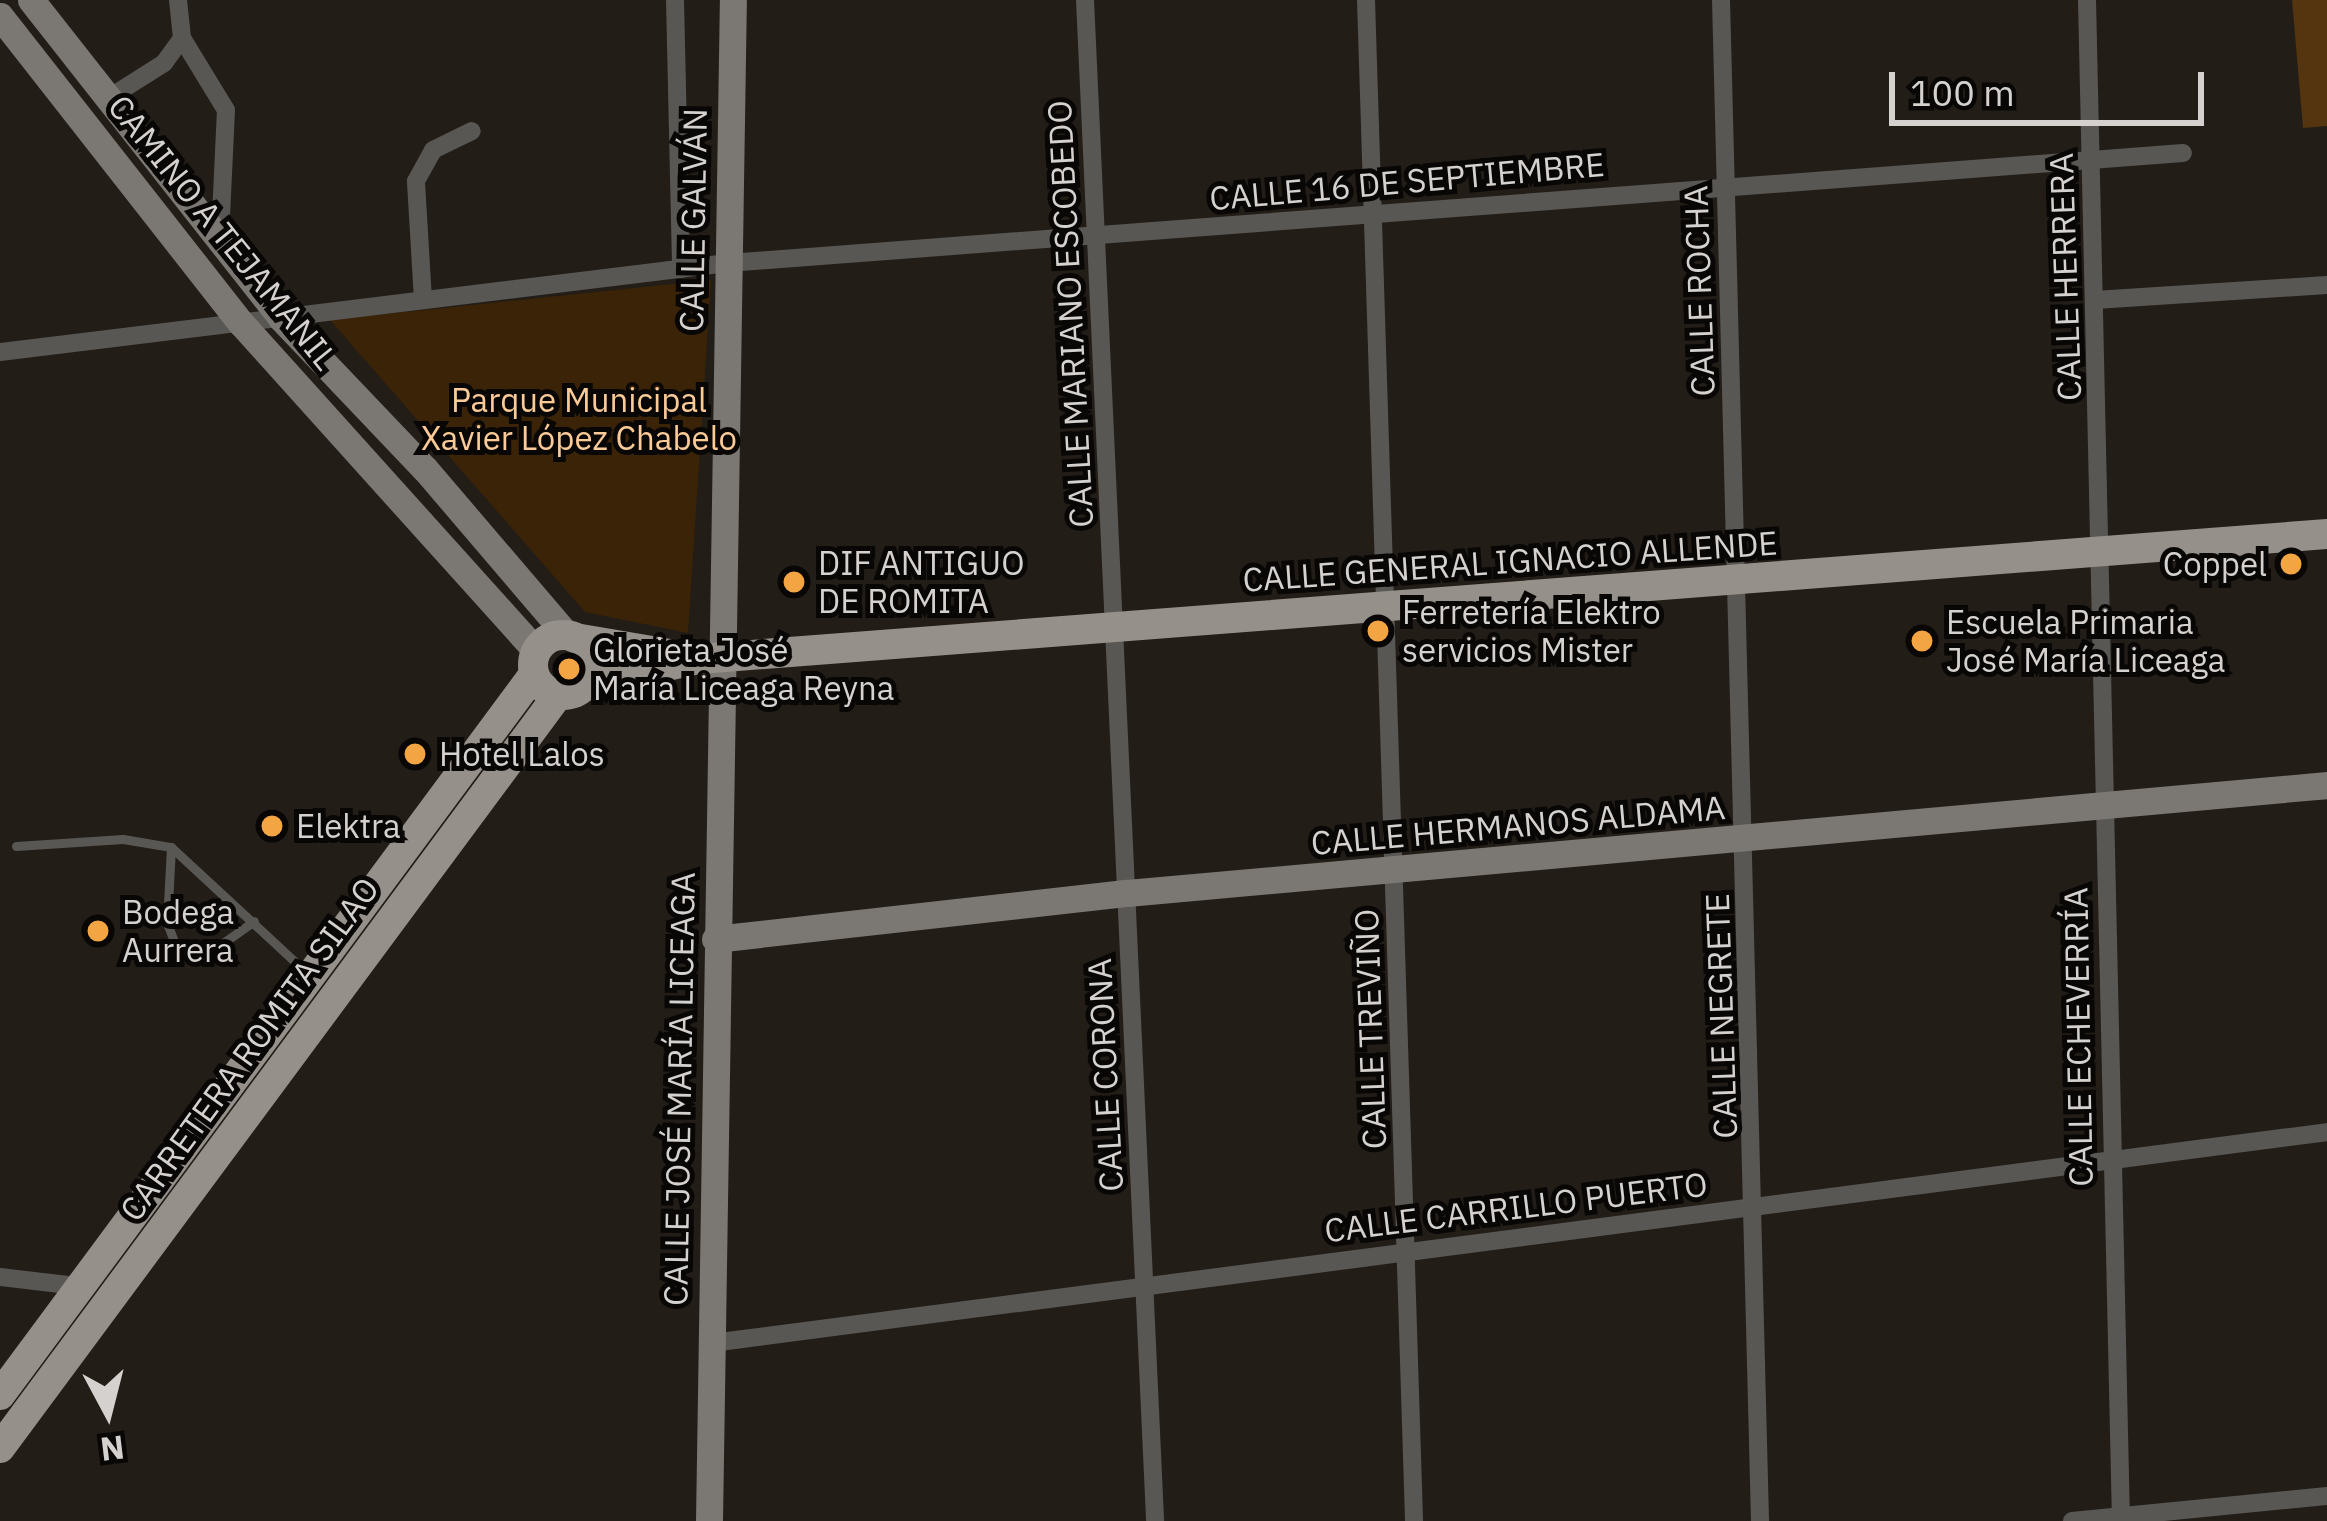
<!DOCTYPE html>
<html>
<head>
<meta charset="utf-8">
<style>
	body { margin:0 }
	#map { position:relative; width:2327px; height:1521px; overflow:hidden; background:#221d17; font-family:"IBM Plex Sans",sans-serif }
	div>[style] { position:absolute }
	.green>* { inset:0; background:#3a2307 }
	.building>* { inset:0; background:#54350f }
	.lane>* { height:9px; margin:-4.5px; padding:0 4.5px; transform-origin:4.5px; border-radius:4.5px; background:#595754 }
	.street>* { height:18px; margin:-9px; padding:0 9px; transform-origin:9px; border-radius:9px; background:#595754 }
	.secondary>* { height:27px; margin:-13.5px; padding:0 13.5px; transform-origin:13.5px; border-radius:13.5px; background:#7b7773 }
	.primary>* { height:30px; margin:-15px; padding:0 15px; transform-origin:15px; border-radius:15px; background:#96908a }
	.primary>.ring { margin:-15px; padding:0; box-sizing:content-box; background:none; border:30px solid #96908a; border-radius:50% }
	.dots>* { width:33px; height:33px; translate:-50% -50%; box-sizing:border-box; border:6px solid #090706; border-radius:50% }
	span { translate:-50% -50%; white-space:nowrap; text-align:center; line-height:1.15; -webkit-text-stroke:10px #090706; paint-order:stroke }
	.street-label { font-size:33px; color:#d5d1ce }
	.park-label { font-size:33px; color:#faca97 }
	.poi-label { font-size:33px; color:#d5d1ce }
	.left { translate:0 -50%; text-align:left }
	.right { translate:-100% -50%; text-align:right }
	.north { position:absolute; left:48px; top:1353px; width:120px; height:120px; -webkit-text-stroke:9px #090706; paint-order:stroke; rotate:173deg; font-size:33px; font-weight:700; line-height:48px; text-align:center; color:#d5d1ce }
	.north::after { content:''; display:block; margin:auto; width:42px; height:54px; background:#d5d1ce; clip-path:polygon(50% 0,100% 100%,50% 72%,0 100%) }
	.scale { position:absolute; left:1889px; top:72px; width:315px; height:54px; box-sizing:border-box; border:6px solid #d5d1ce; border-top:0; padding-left:15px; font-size:36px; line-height:42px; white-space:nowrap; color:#d5d1ce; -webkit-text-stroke:9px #090706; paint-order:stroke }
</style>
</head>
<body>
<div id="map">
	<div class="green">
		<div style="clip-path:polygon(711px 280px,688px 633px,585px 612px,330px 320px)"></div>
	</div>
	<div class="building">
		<div style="clip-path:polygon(2292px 0,2327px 0,2327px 126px,2303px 128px)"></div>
	</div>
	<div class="lane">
		<div style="left:16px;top:846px;width:107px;rotate:-3.7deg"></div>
		<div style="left:123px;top:839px;width:49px;rotate:9.5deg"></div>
		<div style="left:171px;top:847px;width:185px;rotate:42.8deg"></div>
		<div style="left:171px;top:847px;width:76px;rotate:93deg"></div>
		<div style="left:167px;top:923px;width:30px;rotate:69deg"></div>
		<div style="left:178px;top:951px;width:31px;rotate:4deg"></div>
		<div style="left:209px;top:953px;width:55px;rotate:-35.4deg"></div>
	</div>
	<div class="street">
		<div style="left:178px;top:0;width:38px;rotate:84deg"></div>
		<div style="left:182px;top:38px;width:84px;rotate:58.6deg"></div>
		<div style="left:226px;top:110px;width:127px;rotate:92.7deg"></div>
		<div style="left:675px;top:0;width:269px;rotate:88.7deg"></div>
		<div style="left:1085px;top:0;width:1523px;rotate:87.36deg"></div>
		<div style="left:1366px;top:0;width:1522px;rotate:88.19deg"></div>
		<div style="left:1721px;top:0;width:1521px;rotate:88.53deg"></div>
		<div style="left:2087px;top:0;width:1521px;rotate:88.72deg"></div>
		<div style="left:112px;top:96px;width:62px;rotate:-32.4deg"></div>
		<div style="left:164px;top:63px;width:31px;rotate:-54deg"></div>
		<div style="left:423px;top:300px;width:119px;rotate:-93.4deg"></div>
		<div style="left:416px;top:181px;width:35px;rotate:-61deg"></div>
		<div style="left:433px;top:150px;width:43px;rotate:-26deg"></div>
		<div style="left:2095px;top:300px;width:232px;rotate:-3.7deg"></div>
		<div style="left:0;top:352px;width:733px;rotate:-6.97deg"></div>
		<div style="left:728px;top:263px;width:1459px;rotate:-4.32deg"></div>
		<div style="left:0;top:1277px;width:86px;rotate:6.7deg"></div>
		<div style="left:712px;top:1343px;width:1629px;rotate:-7.44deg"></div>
		<div style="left:2072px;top:1521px;width:256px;rotate:-5.6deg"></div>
	</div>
	<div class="secondary">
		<div style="left:31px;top:0;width:405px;rotate:51.8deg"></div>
		<div style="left:281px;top:318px;width:209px;rotate:46.4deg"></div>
		<div style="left:425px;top:469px;width:218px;rotate:49.5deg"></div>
		<div style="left:0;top:16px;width:390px;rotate:51.9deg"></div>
		<div style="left:241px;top:323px;width:441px;rotate:48deg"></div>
		<div style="left:715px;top:939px;width:415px;rotate:-6.4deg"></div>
		<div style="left:1127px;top:893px;width:1205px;rotate:-5.14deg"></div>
		<div style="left:709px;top:1521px;width:1521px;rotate:-89.1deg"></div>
	</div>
	<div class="primary">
		<div class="ring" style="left:533px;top:635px;width:30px;height:30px"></div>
		<div style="left:575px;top:638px;width:108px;rotate:9.6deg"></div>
		<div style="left:586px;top:684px;width:116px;rotate:-12.5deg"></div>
		<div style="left:699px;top:659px;width:1633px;rotate:-4.39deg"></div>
		<div style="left:0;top:1395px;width:897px;rotate:-53.47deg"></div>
		<div style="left:0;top:1448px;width:937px;rotate:-53.46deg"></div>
	</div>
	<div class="dots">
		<div style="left:2291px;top:564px;background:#f3a443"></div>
		<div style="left:794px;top:582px;background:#f3a443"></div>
		<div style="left:1378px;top:631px;background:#f3a443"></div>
		<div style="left:1922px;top:641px;background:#f3a443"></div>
		<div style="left:569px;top:669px;background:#f3a443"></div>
		<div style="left:415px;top:754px;background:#f3a443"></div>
		<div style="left:272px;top:826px;background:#f3a443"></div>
		<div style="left:98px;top:931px;background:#f3a443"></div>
	</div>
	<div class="street-label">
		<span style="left:1407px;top:181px;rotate:-5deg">CALLE 16 DE SEPTIEMBRE</span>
		<span style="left:693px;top:220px;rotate:-89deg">CALLE GALVÁN</span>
		<span style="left:223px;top:232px;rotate:51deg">CAMINO A TEJAMANIL</span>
		<span style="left:2065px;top:277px;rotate:-92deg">CALLE HERRERA</span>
		<span style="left:1699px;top:291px;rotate:-92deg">CALLE ROCHA</span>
		<span style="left:1070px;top:314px;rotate:-93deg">CALLE MARIANO ESCOBEDO</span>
		<span style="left:1510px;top:561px;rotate:-4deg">CALLE GENERAL IGNACIO ALLENDE</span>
		<span style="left:1518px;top:825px;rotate:-5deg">CALLE HERMANOS ALDAMA</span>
		<span style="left:1721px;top:1016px;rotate:-92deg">CALLE NEGRETE</span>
		<span style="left:1370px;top:1029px;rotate:-92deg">CALLE TREVIÑO</span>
		<span style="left:2078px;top:1037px;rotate:-91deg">CALLE ECHEVERRÍA</span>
		<span style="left:249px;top:1049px;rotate:-54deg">CARRETERA ROMITA SILAO</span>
		<span style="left:1105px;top:1075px;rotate:-93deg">CALLE CORONA</span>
		<span style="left:679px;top:1089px;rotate:-89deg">CALLE JOSÉ MARÍA LICEAGA</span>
		<span style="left:1516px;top:1207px;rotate:-7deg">CALLE CARRILLO PUERTO</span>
	</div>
	<div class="park-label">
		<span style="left:579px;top:419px">Parque Municipal<br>Xavier López Chabelo</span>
	</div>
	<div class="poi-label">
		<span class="left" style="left:818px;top:582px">DIF ANTIGUO<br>DE ROMITA</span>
		<span class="right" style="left:2267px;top:564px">Coppel</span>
		<span class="left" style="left:1402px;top:631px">Ferretería Elektro<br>servicios Mister</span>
		<span class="left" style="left:1946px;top:641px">Escuela Primaria<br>José María Liceaga</span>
		<span class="left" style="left:593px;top:669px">Glorieta José<br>María Liceaga Reyna</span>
		<span class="left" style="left:439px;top:754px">Hotel Lalos</span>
		<span class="left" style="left:296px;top:826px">Elektra</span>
		<span class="left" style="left:122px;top:931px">Bodega<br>Aurrera</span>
	</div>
	<div class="north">N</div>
	<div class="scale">100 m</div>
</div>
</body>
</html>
